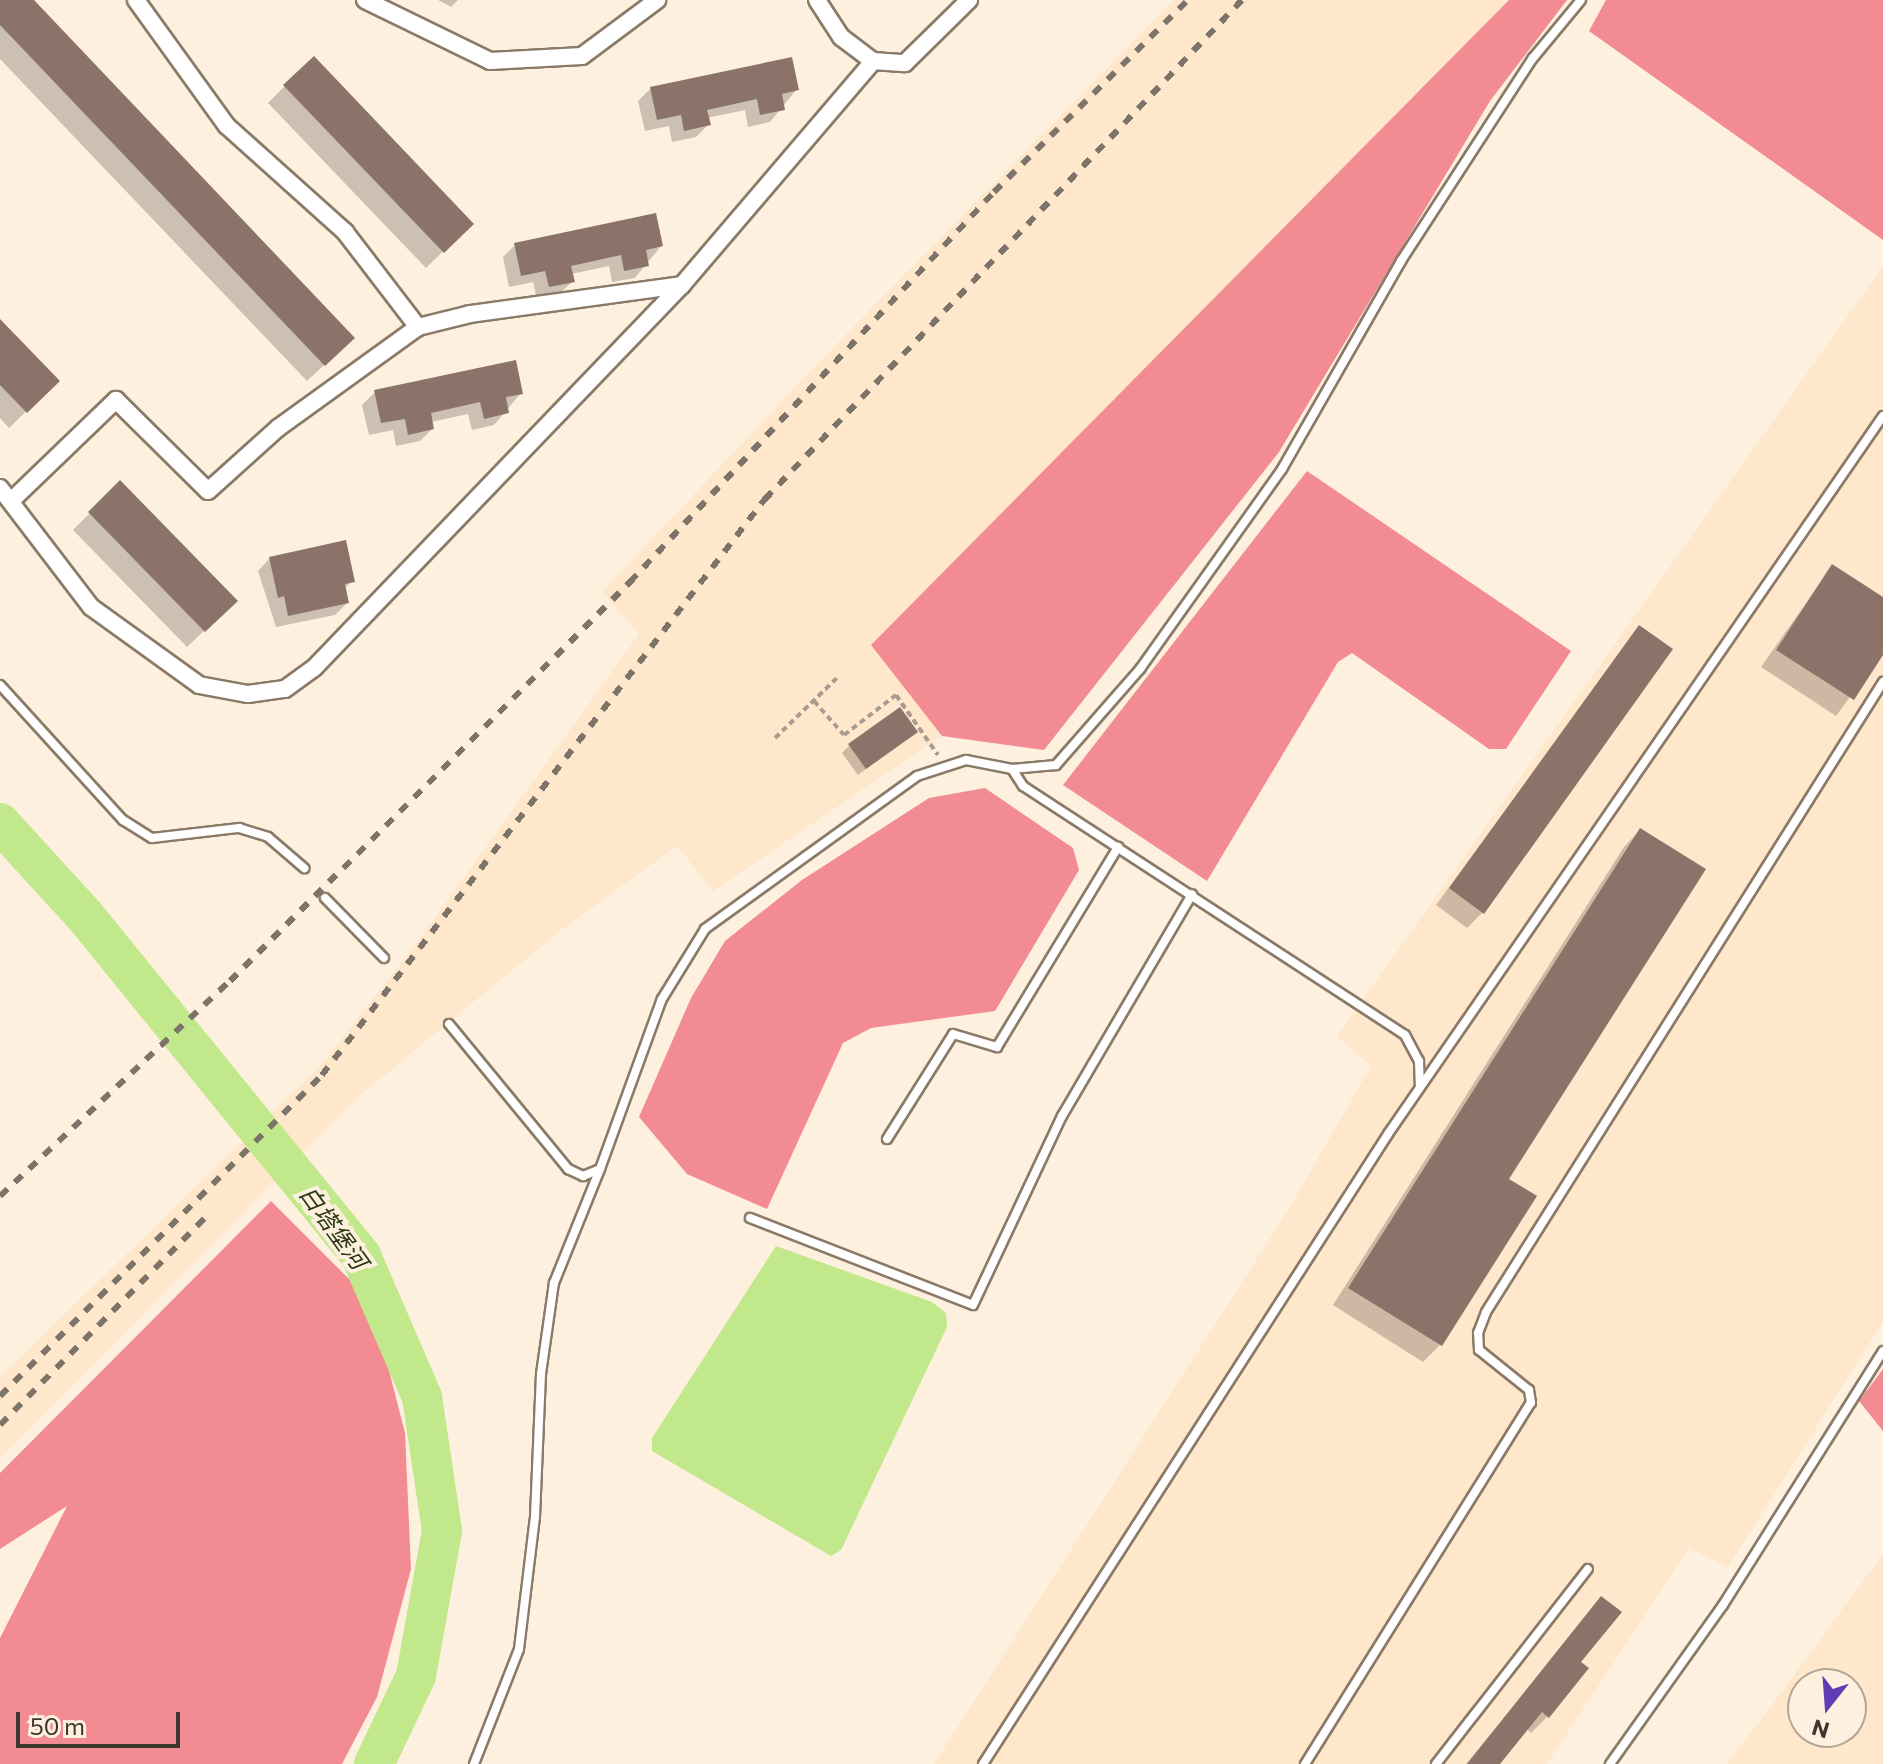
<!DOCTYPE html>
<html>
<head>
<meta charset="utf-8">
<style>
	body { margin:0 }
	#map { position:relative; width:1883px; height:1764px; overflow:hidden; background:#fef0df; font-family:Commissioner,"Noto Sans SC",sans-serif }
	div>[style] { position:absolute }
	.built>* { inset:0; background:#ffe7cc }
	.forest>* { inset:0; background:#f28b92 }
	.water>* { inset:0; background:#c2e88c }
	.shadow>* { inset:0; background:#0003 }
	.river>* { height:40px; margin:-20px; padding:0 20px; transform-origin:20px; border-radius:20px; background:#c2e88c }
	.building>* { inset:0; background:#8b7369 }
	.path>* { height:4px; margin-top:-2px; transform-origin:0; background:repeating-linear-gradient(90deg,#a79c90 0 6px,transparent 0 10px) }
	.roads { filter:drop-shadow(2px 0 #8a7a67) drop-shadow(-2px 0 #8a7a67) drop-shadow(0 2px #8a7a67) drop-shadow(0 -2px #8a7a67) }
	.service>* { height:8px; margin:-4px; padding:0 4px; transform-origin:4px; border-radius:4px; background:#fff }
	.minor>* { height:16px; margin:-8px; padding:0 8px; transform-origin:8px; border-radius:8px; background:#fff }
	.rail>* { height:6px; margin-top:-3px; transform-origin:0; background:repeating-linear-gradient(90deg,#7d7469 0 10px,transparent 0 20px) }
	span { translate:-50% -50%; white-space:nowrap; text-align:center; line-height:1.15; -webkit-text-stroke:8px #fef0df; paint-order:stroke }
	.water-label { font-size:24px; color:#2b3a14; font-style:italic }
	.north { position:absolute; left:1787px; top:1668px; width:80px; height:80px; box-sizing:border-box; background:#fef0df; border:2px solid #b1a698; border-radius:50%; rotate:197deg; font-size:22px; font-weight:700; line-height:32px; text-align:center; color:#3d362e }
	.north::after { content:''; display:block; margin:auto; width:28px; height:36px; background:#623cb4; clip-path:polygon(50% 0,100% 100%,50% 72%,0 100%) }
	.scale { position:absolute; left:16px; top:1712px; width:164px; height:36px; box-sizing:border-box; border:4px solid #3d362e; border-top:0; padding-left:10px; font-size:24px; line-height:28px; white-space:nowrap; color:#3d362e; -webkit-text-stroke:6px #fef0df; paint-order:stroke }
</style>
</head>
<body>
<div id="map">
	<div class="built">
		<div style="clip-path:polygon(1174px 0,1509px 0,872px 645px,942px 736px,713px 891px,677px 846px,560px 931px,359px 1096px,0 1459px,0 1377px,323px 1063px,418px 941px,639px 634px,602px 592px,817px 364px)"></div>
		<div style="clip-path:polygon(1883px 266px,1883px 1322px,1728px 1567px,1689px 1548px,1547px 1764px,934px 1764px,1290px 1207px,1371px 1066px,1337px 1036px)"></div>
		<div style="clip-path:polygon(evenodd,1883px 1554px,1883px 1764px,1727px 1764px,1775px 1701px,1883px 1554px,1803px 1684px,1851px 1684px,1851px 1732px,1803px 1732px,1803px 1684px)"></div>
	</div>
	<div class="forest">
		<div style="clip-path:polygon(1509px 0,1567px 0,1490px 101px,1279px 452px,1044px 750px,942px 736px,871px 645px)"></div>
		<div style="clip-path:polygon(1606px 0,1883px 0,1883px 240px,1589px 31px)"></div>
		<div style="clip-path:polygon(1307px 471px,1571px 651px,1506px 749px,1489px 749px,1352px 653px,1338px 662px,1207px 881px,1063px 785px)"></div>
		<div style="clip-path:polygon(985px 788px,1073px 848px,1079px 870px,995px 1011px,871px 1028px,843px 1043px,767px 1209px,687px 1174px,639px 1117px,691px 998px,725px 941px,802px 880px,929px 798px)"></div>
		<div style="clip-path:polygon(271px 1201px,350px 1280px,383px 1347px,405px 1433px,411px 1569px,377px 1697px,342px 1764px,0 1764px,0 1638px,67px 1506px,0 1549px,0 1473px)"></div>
		<div style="clip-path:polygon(1883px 1369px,1883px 1431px,1859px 1401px)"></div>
	</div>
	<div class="water">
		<div style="clip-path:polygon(776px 1246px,932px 1302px,946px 1313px,947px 1327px,841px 1550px,831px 1556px,652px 1451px,652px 1438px)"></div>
	</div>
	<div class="shadow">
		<div style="clip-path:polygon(0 0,31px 0,336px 354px,307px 381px,0 59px)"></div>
		<div style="clip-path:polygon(438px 0,458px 0,451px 7px)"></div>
		<div style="clip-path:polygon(285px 86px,471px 224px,426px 268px,268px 103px)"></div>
		<div style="clip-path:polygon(651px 88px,797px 89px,770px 122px,748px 127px,745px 110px,707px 118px,708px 125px,696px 137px,672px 142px,669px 126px,645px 131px,638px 101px)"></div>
		<div style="clip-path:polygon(515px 245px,661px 246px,635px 278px,612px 282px,609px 266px,571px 274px,573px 281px,560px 293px,537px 299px,533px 282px,509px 287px,503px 257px)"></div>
		<div style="clip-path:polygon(0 322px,57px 381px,9px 428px,0 418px)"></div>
		<div style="clip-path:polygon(375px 392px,521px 393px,494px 425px,472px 430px,468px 414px,431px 422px,432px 429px,420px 441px,396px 446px,393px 430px,369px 435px,362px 405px)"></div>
		<div style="clip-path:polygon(120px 483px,235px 601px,187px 647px,73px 530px)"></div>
		<div style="clip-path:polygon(270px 558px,352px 581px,344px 589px,347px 603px,335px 615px,276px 627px,258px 571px)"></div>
		<div style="clip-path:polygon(1832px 566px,1883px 599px,1883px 652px,1836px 716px,1761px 667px)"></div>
		<div style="clip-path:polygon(1640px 627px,1483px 912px,1467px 928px,1436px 905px)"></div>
		<div style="clip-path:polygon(907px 739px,858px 775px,842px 753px,850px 745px)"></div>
		<div style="clip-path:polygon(1640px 830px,1507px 1180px,1534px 1197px,1440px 1345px,1423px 1362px,1333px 1305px,1624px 847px)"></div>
		<div style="clip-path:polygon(1601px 1599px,1579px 1663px,1548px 1716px,1531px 1733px,1526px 1728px,1498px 1764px,1466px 1764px)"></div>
	</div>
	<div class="river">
		<div style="left:0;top:823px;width:126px;rotate:47.6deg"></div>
		<div style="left:85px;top:916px;width:438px;rotate:50.9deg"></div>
		<div style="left:361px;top:1256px;width:154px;rotate:66.6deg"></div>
		<div style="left:422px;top:1397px;width:135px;rotate:81.5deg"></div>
		<div style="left:442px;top:1531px;width:147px;rotate:100.2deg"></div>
		<div style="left:416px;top:1676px;width:98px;rotate:115.5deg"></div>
	</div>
	<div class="building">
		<div style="clip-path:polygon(0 0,34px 0,355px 338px,325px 366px,0 25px)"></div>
		<div style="clip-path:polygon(314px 56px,474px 224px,444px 253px,283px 85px)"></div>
		<div style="clip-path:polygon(792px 57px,799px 90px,782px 94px,785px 110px,760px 115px,757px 99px,707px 110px,711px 125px,684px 131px,681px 115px,657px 120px,650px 87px)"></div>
		<div style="clip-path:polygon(656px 213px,663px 246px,646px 250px,649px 266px,624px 271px,621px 255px,571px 266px,575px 282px,549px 287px,545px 271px,521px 276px,514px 243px)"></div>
		<div style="clip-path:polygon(0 319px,60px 381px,27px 413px,0 385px)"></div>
		<div style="clip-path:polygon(516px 360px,523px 394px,506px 397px,509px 413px,484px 419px,480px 402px,431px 413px,434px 429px,408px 435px,405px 419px,381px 423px,374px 390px)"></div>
		<div style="clip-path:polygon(120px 480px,238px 601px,205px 632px,88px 512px)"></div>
		<div style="clip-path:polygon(346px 540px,355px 582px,345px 584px,349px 603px,288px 616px,284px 596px,278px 598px,269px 557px)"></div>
		<div style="clip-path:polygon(1832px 564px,1883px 597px,1883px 655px,1854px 700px,1776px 650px)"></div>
		<div style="clip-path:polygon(1639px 625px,1673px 649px,1484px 914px,1449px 888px)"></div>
		<div style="clip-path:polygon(900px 707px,918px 732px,866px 769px,848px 744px)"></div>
		<div style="clip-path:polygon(1640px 828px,1706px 869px,1509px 1179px,1537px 1196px,1442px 1346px,1348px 1288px)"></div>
		<div style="clip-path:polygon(1601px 1596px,1622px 1612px,1581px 1662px,1589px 1668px,1549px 1718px,1542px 1712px,1500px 1764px,1467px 1764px)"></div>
	</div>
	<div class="path">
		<div style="left:814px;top:701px;width:45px;rotate:48.6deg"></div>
		<div style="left:844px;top:735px;width:66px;rotate:-37.6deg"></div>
		<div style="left:896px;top:695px;width:73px;rotate:55deg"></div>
		<div style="left:775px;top:738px;width:86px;rotate:-44.1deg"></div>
	</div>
	<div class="roads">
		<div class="service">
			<div style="left:0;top:685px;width:183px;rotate:47.7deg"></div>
			<div style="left:123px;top:820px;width:34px;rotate:32deg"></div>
			<div style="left:152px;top:838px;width:88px;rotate:-6.6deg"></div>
			<div style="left:239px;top:828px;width:30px;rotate:17deg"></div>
			<div style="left:268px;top:837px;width:48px;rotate:40.7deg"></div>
			<div style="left:1012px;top:769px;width:20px;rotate:57deg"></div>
			<div style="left:1023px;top:786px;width:456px;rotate:33.1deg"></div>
			<div style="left:1405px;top:1035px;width:30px;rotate:62deg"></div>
			<div style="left:1419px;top:1061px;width:25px;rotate:88deg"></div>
			<div style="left:325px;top:898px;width:84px;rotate:45.5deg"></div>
			<div style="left:449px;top:1024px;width:188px;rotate:50.6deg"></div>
			<div style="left:568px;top:1169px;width:17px;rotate:25deg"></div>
			<div style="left:583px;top:1176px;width:18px;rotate:-22deg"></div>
			<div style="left:600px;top:1169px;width:181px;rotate:-70deg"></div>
			<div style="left:662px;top:999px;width:82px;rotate:-58.4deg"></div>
			<div style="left:705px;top:929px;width:261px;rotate:-35.8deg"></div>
			<div style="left:917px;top:776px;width:52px;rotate:-18.1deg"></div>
			<div style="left:966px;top:760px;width:47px;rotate:11.1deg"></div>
			<div style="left:1012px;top:769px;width:44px;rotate:-5.2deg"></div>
			<div style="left:1056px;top:765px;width:128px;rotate:-48.8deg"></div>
			<div style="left:1140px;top:669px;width:245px;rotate:-54.6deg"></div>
			<div style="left:1282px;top:469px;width:240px;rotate:-60.2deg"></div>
			<div style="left:1401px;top:261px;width:242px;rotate:-57deg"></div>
			<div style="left:1533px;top:58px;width:75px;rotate:-50.4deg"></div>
			<div style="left:887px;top:1139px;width:124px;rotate:-57.8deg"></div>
			<div style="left:953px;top:1034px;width:46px;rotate:16.5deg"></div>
			<div style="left:997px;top:1047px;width:234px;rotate:-58.8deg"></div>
			<div style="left:750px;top:1218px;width:239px;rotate:21.3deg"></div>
			<div style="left:973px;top:1305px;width:209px;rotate:-64.8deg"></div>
			<div style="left:1062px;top:1116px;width:257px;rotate:-59.6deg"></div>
			<div style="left:474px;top:1764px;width:123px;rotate:-68.6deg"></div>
			<div style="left:519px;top:1649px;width:133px;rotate:-83.1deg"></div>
			<div style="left:535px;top:1517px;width:143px;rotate:-87.6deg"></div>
			<div style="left:541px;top:1374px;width:92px;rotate:-81.9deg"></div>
			<div style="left:554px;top:1283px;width:123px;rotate:-68deg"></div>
			<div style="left:983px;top:1764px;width:749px;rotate:-57.26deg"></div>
			<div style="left:1388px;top:1134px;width:872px;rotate:-55.42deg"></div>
			<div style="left:1305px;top:1764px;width:426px;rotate:-58deg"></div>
			<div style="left:1531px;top:1403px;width:13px;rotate:-99deg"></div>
			<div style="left:1529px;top:1390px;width:64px;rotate:-141.3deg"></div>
			<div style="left:1479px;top:1350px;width:17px;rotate:-93deg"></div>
			<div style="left:1478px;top:1333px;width:22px;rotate:-69deg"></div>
			<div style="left:1486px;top:1312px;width:745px;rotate:-57.78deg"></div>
			<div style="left:1436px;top:1764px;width:247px;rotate:-52.1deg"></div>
			<div style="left:1610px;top:1764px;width:195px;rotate:-54.6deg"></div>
			<div style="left:1723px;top:1605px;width:300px;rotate:-57.8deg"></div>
		</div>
		<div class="minor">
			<div style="left:136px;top:0;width:155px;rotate:54.2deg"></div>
			<div style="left:227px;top:126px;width:159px;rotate:41.9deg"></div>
			<div style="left:345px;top:232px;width:120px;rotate:52.5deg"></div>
			<div style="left:365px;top:0;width:139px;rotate:26deg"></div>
			<div style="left:490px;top:61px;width:92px;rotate:-3.1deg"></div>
			<div style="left:582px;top:56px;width:94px;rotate:-36.7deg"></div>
			<div style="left:817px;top:0;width:44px;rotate:57deg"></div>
			<div style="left:841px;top:37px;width:40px;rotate:37deg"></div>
			<div style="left:873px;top:61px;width:32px;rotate:4deg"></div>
			<div style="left:905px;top:63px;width:90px;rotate:-44.5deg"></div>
			<div style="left:0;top:488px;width:150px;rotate:52.6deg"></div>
			<div style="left:91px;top:607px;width:133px;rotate:35.8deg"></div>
			<div style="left:199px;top:685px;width:50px;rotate:10.4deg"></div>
			<div style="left:248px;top:694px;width:37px;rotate:-8deg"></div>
			<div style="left:285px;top:689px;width:37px;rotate:-36deg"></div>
			<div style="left:315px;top:667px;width:530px;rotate:-46.15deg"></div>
			<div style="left:682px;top:285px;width:294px;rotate:-49.5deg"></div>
			<div style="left:11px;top:501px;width:146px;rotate:-43.9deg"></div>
			<div style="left:116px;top:400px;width:129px;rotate:44.7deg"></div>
			<div style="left:208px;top:491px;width:94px;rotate:-42deg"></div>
			<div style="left:278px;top:428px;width:173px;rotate:-35.8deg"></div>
			<div style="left:418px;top:327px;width:54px;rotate:-14deg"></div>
			<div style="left:470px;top:314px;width:214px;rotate:-7.8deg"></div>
		</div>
	</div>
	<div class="rail">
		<div style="left:0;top:1196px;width:315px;rotate:-43.1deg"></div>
		<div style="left:230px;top:981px;width:565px;rotate:-44.93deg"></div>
		<div style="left:630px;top:582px;width:533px;rotate:-46.97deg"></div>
		<div style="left:994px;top:192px;width:273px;rotate:-44.7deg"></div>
		<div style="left:0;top:1396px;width:455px;rotate:-44.9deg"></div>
		<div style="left:322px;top:1075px;width:727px;rotate:-52.44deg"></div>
		<div style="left:765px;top:499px;width:690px;rotate:-46.29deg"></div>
		<div style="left:0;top:1425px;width:298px;rotate:-45.3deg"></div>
	</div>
	<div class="water-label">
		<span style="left:334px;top:1227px;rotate:54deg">白塔堡河</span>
	</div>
	<div class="north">N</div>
	<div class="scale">50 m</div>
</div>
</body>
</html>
